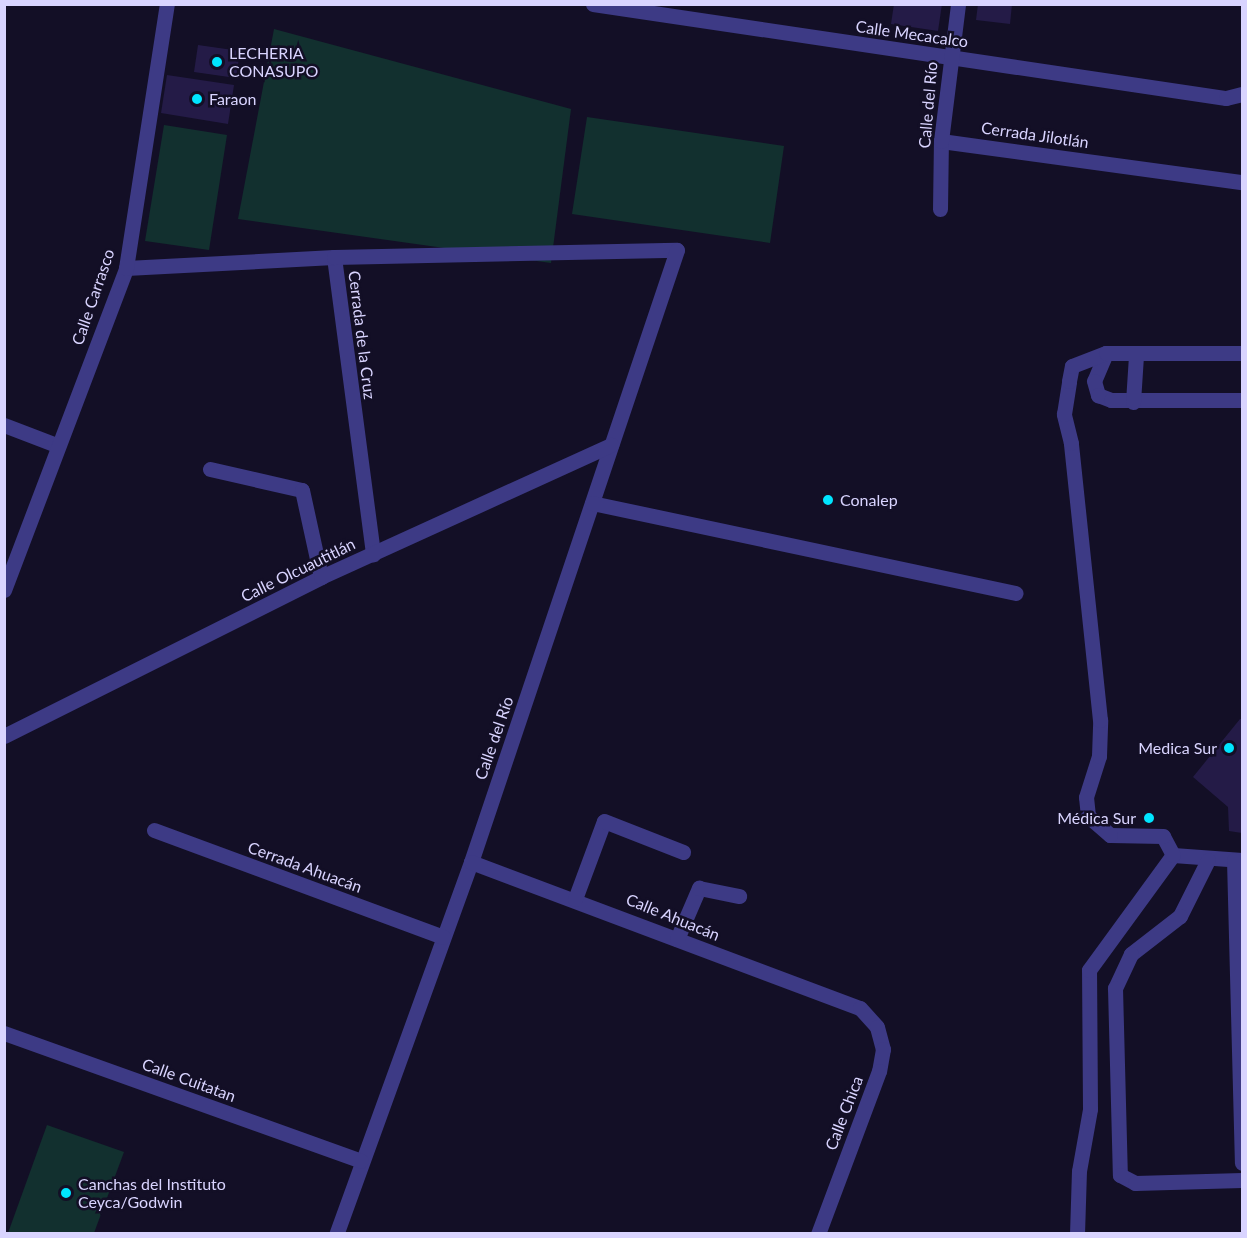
<!DOCTYPE html>
<html>
<head>
<meta charset="utf-8">
<style>
	body { margin:0 }
	#map { position:relative; width:1247px; height:1238px; overflow:hidden; background:#130f26; font-family:Lato,sans-serif }
	div>[style] { position:absolute }
	.green>* { inset:0; background:#12302f }
	.building>* { inset:0; background:#241b47 }
	.minor>* { height:15px; margin:-7.5px; padding:0 7.5px; transform-origin:7.5px; border-radius:7.5px; background:#3d3a85 }
	.dots>* { width:16px; height:16px; translate:-50% -50%; box-sizing:border-box; border:3px solid #130f26; border-radius:50% }
	span { translate:-50% -50%; white-space:nowrap; text-align:center; line-height:1.15; -webkit-text-stroke:5px #130f26; paint-order:stroke }
	.street-label { font-size:16px; color:#d9d4ff }
	.poi-label { font-size:16px; color:#d9d4ff }
	.left { translate:0 -50%; text-align:left }
	.right { translate:-100% -50%; text-align:right }
	.frame { position:absolute; inset:0; border:6px solid #d9d4ff; pointer-events:none }
</style>
</head>
<body>
<div id="map">
	<div class="green">
		<div style="clip-path:polygon(274px 29px,571px 109px,551px 263px,238px 219px)"></div>
		<div style="clip-path:polygon(587px 117px,784px 146px,770px 243px,572px 214px)"></div>
		<div style="clip-path:polygon(164px 125px,227px 135px,209px 250px,145px 241px)"></div>
		<div style="clip-path:polygon(47px 1125px,124px 1152px,94px 1233px,8px 1233px)"></div>
	</div>
	<div class="building">
		<div style="clip-path:polygon(894px 4px,942px 4px,938px 31px,891px 24px)"></div>
		<div style="clip-path:polygon(978px 4px,1012px 4px,1010px 24px,976px 20px)"></div>
		<div style="clip-path:polygon(198px 45px,240px 51px,236px 78px,194px 72px)"></div>
		<div style="clip-path:polygon(167px 75px,234px 85px,228px 124px,161px 113px)"></div>
		<div style="clip-path:polygon(1240px 719px,1242px 719px,1242px 833px,1229px 831px,1228px 807px,1193px 777px)"></div>
	</div>
	<div class="minor">
		<div style="left:593px;top:4px;width:640px;rotate:8.45deg"></div>
		<div style="left:1226px;top:98px;width:16px;rotate:-14deg"></div>
		<div style="left:941px;top:141px;width:304px;rotate:7.8deg"></div>
		<div style="left:940px;top:209px;width:68px;rotate:-89.2deg"></div>
		<div style="left:941px;top:141px;width:138px;rotate:-82.9deg"></div>
		<div style="left:334px;top:257px;width:300px;rotate:82.5deg"></div>
		<div style="left:126px;top:268px;width:208px;rotate:-3deg"></div>
		<div style="left:334px;top:257px;width:343px;rotate:-1.2deg"></div>
		<div style="left:677px;top:250px;width:646px;rotate:108.6deg"></div>
		<div style="left:471px;top:862px;width:396px;rotate:109.9deg"></div>
		<div style="left:1106px;top:353px;width:30px;rotate:113deg"></div>
		<div style="left:1094px;top:381px;width:15px;rotate:74deg"></div>
		<div style="left:1098px;top:395px;width:14px;rotate:21deg"></div>
		<div style="left:1111px;top:400px;width:131px"></div>
		<div style="left:1133px;top:402px;width:47px;rotate:-86.3deg"></div>
		<div style="left:4px;top:425px;width:56px;rotate:21deg"></div>
		<div style="left:210px;top:469px;width:94px;rotate:12.9deg"></div>
		<div style="left:302px;top:490px;width:89px;rotate:77.7deg"></div>
		<div style="left:592px;top:503px;width:433px;rotate:12deg"></div>
		<div style="left:4px;top:590px;width:344px;rotate:-69.2deg"></div>
		<div style="left:126px;top:268px;width:267px;rotate:-81.2deg"></div>
		<div style="left:4px;top:736px;width:355px;rotate:-26.6deg"></div>
		<div style="left:321px;top:577px;width:319px;rotate:-24.5deg"></div>
		<div style="left:154px;top:830px;width:308px;rotate:20.3deg"></div>
		<div style="left:1173px;top:855px;width:69px;rotate:4.1deg"></div>
		<div style="left:1208px;top:860px;width:63px;rotate:116.6deg"></div>
		<div style="left:1180px;top:916px;width:62px;rotate:142.2deg"></div>
		<div style="left:1131px;top:954px;width:38px;rotate:115deg"></div>
		<div style="left:1115px;top:988px;width:187px;rotate:88.5deg"></div>
		<div style="left:1120px;top:1175px;width:17px;rotate:28deg"></div>
		<div style="left:1135px;top:1183px;width:107px;rotate:-1.6deg"></div>
		<div style="left:1234px;top:860px;width:303px;rotate:88.5deg"></div>
		<div style="left:471px;top:862px;width:415px;rotate:20.6deg"></div>
		<div style="left:860px;top:1008px;width:25px;rotate:48deg"></div>
		<div style="left:877px;top:1027px;width:23px;rotate:75deg"></div>
		<div style="left:883px;top:1049px;width:22px;rotate:100deg"></div>
		<div style="left:879px;top:1071px;width:174px;rotate:110.5deg"></div>
		<div style="left:575px;top:899px;width:83px;rotate:-69.6deg"></div>
		<div style="left:604px;top:821px;width:85px;rotate:21.4deg"></div>
		<div style="left:677px;top:939px;width:56px;rotate:-66.7deg"></div>
		<div style="left:699px;top:888px;width:41px;rotate:11.3deg"></div>
		<div style="left:4px;top:1033px;width:379px;rotate:19.7deg"></div>
		<div style="left:1077px;top:1234px;width:63px;rotate:-88.2deg"></div>
		<div style="left:1079px;top:1171px;width:63px;rotate:-79.9deg"></div>
		<div style="left:1090px;top:1109px;width:139px;rotate:-90.4deg"></div>
		<div style="left:1089px;top:970px;width:142px;rotate:-53.9deg"></div>
		<div style="left:1173px;top:855px;width:21px;rotate:-118deg"></div>
		<div style="left:1163px;top:836px;width:53px;rotate:-178.9deg"></div>
		<div style="left:1110px;top:835px;width:29px;rotate:-139deg"></div>
		<div style="left:1088px;top:816px;width:19px;rotate:-96deg"></div>
		<div style="left:1086px;top:797px;width:43px;rotate:-72.4deg"></div>
		<div style="left:1099px;top:756px;width:36px;rotate:-88deg"></div>
		<div style="left:1100px;top:720px;width:279px;rotate:-96deg"></div>
		<div style="left:1071px;top:443px;width:30px;rotate:-104deg"></div>
		<div style="left:1064px;top:414px;width:33px;rotate:-81deg"></div>
		<div style="left:1069px;top:381px;width:15px;rotate:-79deg"></div>
		<div style="left:1072px;top:366px;width:36px;rotate:-21deg"></div>
		<div style="left:1106px;top:353px;width:136px"></div>
	</div>
	<div class="dots">
		<div style="left:217px;top:62px;background:#00e5ff"></div>
		<div style="left:197px;top:99px;background:#00e5ff"></div>
		<div style="left:828px;top:500px;background:#00e5ff"></div>
		<div style="left:1229px;top:748px;background:#00e5ff"></div>
		<div style="left:1149px;top:818px;background:#00e5ff"></div>
		<div style="left:66px;top:1193px;background:#00e5ff"></div>
	</div>
	<div class="street-label">
		<span style="left:912px;top:34px;rotate:8deg">Calle Mecacalco</span>
		<span style="left:928px;top:105px;rotate:-85deg">Calle del Río</span>
		<span style="left:1035px;top:135px;rotate:8deg">Cerrada Jilotlán</span>
		<span style="left:93px;top:297px;rotate:-71deg">Calle Carrasco</span>
		<span style="left:362px;top:335px;rotate:83deg">Cerrada de la Cruz</span>
		<span style="left:298px;top:570px;rotate:-26deg">Calle Olcuautitlán</span>
		<span style="left:494px;top:738px;rotate:-71deg">Calle del Río</span>
		<span style="left:305px;top:867px;rotate:20deg">Cerrada Ahuacán</span>
		<span style="left:673px;top:917px;rotate:22deg">Calle Ahuacán</span>
		<span style="left:189px;top:1080px;rotate:20deg">Calle Cuitatan</span>
		<span style="left:844px;top:1113px;rotate:-69deg">Calle Chica</span>
	</div>
	<div class="poi-label">
		<span class="left" style="left:229px;top:62px">LECHERIA<br>CONASUPO</span>
		<span class="left" style="left:209px;top:99px">Faraon</span>
		<span class="left" style="left:840px;top:500px">Conalep</span>
		<span class="right" style="left:1217px;top:748px">Medica Sur</span>
		<span class="right" style="left:1136px;top:818px">Médica Sur</span>
		<span class="left" style="left:78px;top:1193px">Canchas del Instituto<br>Ceyca/Godwin</span>
	</div>
	<div class="frame"></div>
</div>
</body>
</html>
